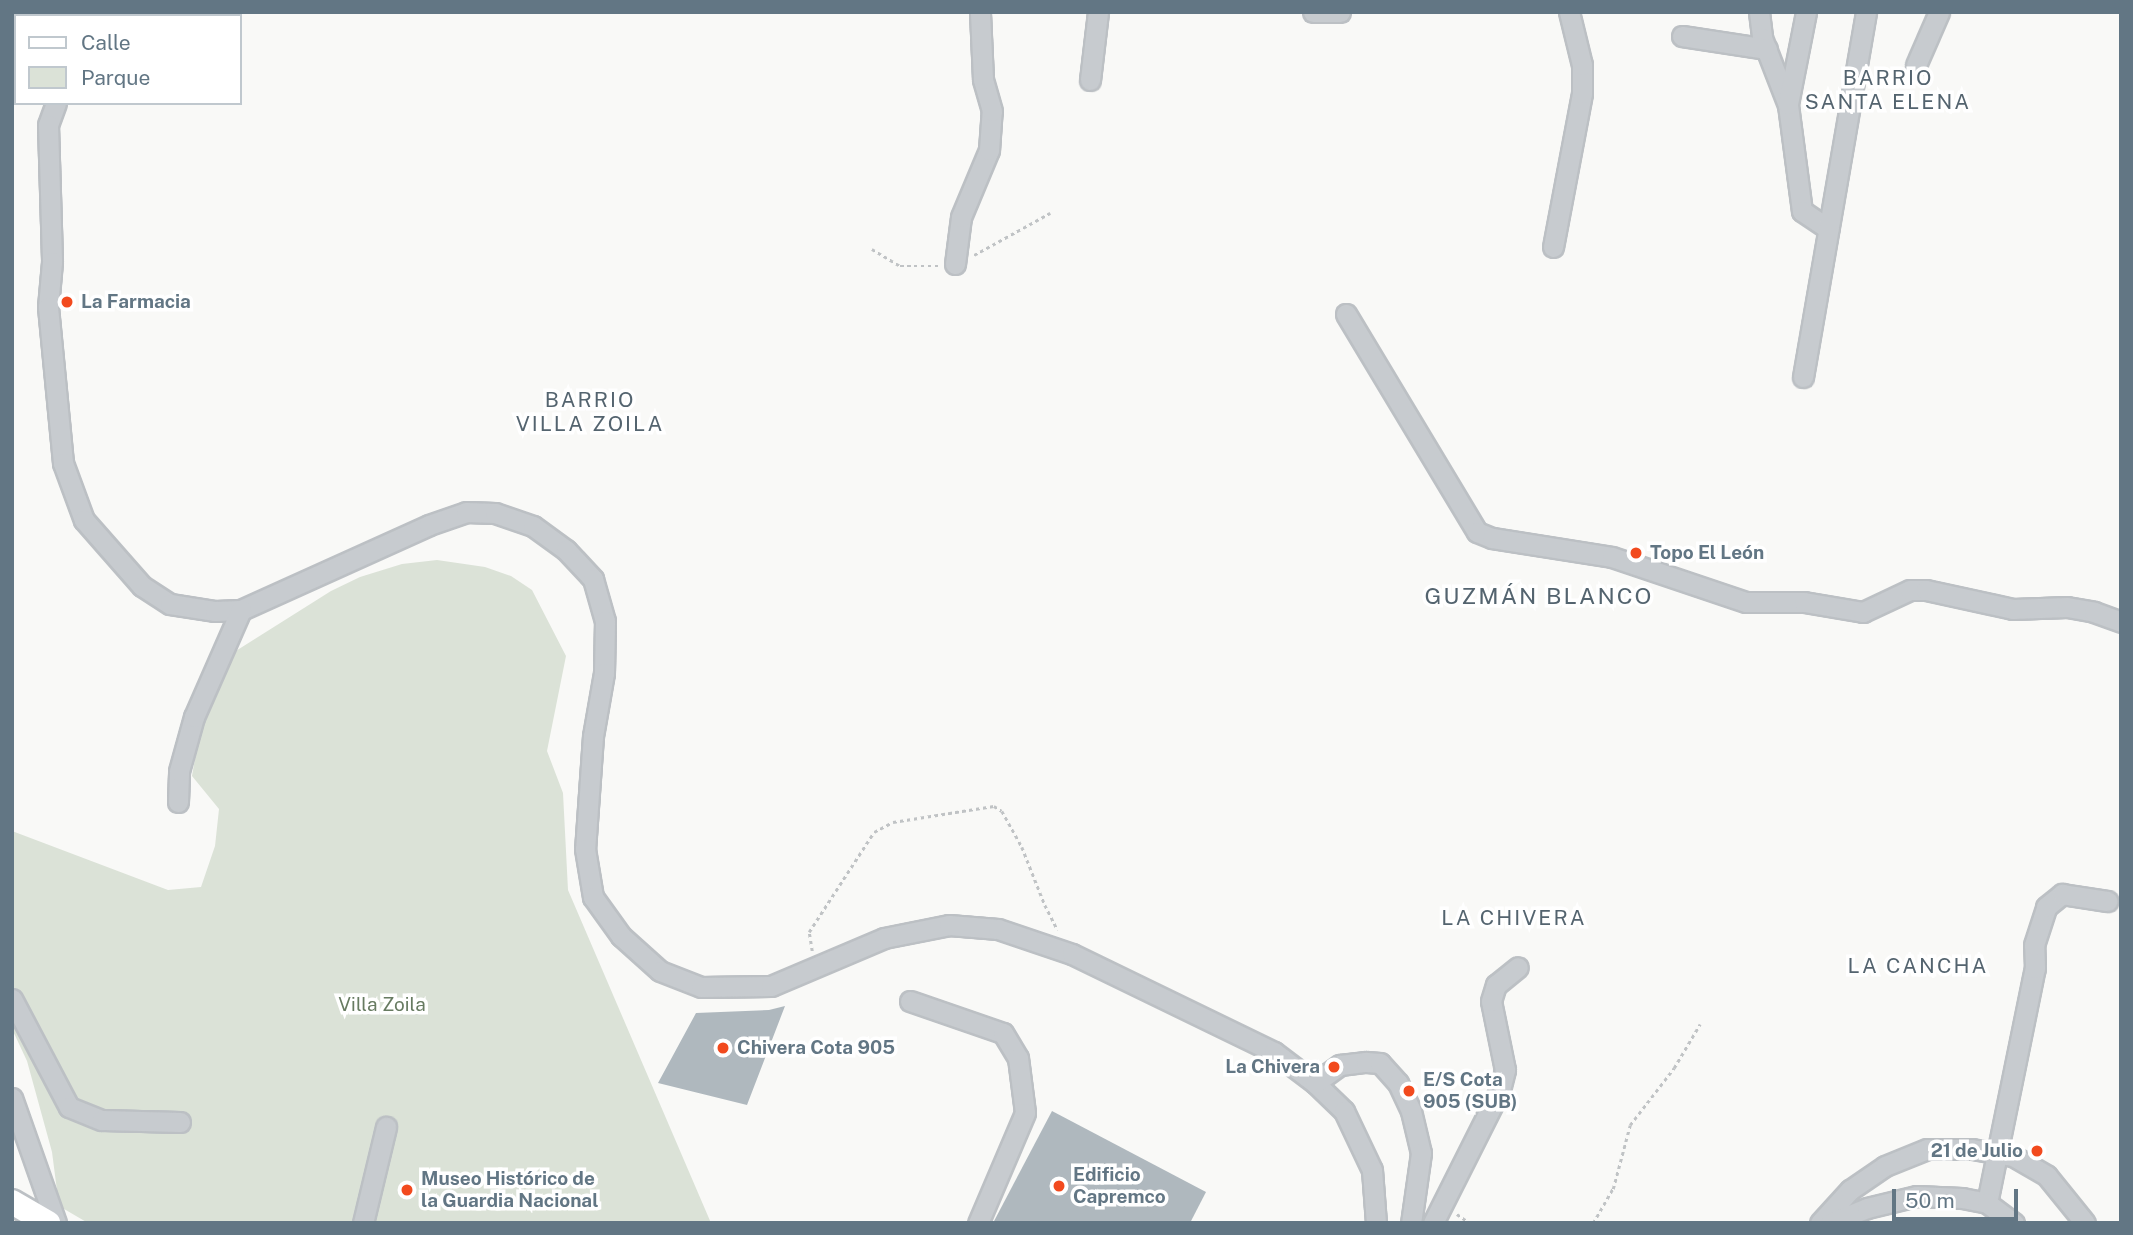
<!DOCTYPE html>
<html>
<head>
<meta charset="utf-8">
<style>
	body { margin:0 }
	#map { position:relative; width:2133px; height:1235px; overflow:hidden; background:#f9f9f7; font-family:"Public Sans",sans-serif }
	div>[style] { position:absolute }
	.green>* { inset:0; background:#dbe2d7 }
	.building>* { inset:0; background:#afb8be }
	.path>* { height:2.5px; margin-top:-1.25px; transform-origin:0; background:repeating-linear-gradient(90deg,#c0c3c5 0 3.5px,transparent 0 7px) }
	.roads { filter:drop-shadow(2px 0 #bcc0c4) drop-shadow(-2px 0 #bcc0c4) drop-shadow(0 2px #bcc0c4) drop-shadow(0 -2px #bcc0c4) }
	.minor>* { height:19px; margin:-9.5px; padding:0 9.5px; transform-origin:9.5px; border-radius:9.5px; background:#c7cbcf }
	.major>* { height:24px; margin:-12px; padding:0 12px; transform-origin:12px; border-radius:12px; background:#fff }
	.dots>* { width:19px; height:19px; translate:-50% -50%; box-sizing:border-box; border:4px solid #fff; border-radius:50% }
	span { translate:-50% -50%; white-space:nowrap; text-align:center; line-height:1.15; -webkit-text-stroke:7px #fff; paint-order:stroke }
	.poi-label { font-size:19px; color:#627684; font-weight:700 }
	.left { translate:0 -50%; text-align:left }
	.right { translate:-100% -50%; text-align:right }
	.park-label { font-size:19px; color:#677b61 }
	.neighbourhood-label { font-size:21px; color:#54646f; letter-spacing:2px }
	.quarter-label { font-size:23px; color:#54646f; letter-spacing:2px }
	.frame { position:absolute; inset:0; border:14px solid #627684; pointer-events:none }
	.legend { position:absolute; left:14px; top:14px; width:228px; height:91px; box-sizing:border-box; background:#fff; border:2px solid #c0c8ce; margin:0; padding:9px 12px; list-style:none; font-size:21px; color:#627684 }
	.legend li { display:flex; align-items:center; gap:14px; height:35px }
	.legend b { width:35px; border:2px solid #c0c8ce }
	.scale { position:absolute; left:1892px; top:1189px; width:126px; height:32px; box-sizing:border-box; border:4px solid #627684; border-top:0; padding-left:9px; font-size:21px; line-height:24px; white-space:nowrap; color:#627684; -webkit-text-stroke:5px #fff; paint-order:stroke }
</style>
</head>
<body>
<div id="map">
	<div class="green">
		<div style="clip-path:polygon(437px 560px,485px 567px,511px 576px,532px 590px,566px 656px,547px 751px,563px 793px,568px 890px,711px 1223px,88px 1223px,59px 1206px,52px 1152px,27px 1061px,12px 1029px,12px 831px,168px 890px,201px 887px,215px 846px,219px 809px,192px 776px,206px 695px,231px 654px,331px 591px,360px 577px,402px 564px)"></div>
	</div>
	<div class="building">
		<div style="clip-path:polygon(785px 1006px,747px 1105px,658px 1083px,696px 1013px,769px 1010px)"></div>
		<div style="clip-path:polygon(1052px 1111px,1206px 1192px,1190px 1223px,993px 1223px)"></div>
	</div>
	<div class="path">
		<div style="left:872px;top:249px;width:33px;rotate:31deg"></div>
		<div style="left:900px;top:266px;width:38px"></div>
		<div style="left:974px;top:255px;width:87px;rotate:-28.9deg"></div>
		<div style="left:812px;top:951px;width:19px;rotate:-99deg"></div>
		<div style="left:809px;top:932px;width:119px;rotate:-57deg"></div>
		<div style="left:874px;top:832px;width:21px;rotate:-28deg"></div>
		<div style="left:893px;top:822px;width:102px;rotate:-9deg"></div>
		<div style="left:994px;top:806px;width:9px;rotate:32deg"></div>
		<div style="left:1002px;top:811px;width:41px;rotate:60.9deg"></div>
		<div style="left:1022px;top:847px;width:62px;rotate:68.4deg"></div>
		<div style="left:1045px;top:905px;width:28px;rotate:63deg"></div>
		<div style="left:1457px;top:1214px;width:16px;rotate:35deg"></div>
		<div style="left:1593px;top:1223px;width:39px;rotate:-60deg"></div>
		<div style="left:1613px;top:1189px;width:66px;rotate:-75.1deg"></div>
		<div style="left:1630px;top:1125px;width:72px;rotate:-52.3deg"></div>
		<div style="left:1674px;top:1068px;width:51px;rotate:-59.4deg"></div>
	</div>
	<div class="roads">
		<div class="minor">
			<div style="left:1313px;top:12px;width:27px"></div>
			<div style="left:1759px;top:12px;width:26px;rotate:83deg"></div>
			<div style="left:1762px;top:38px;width:72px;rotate:68.8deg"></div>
			<div style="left:1788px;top:105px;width:107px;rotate:82.5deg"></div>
			<div style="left:1802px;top:211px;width:32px;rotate:34deg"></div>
			<div style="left:87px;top:16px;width:4px;rotate:-76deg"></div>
			<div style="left:1682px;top:36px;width:86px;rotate:8.7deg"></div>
			<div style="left:1916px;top:65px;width:58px;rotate:-66.5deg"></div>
			<div style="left:1090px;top:80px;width:68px;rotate:-83.3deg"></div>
			<div style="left:56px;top:103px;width:23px;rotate:110deg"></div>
			<div style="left:48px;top:125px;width:137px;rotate:88.3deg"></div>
			<div style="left:52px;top:262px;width:45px;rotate:95.1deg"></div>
			<div style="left:48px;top:307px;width:157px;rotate:84.5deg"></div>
			<div style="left:63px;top:463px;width:61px;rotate:69.8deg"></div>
			<div style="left:84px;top:520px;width:88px;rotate:48.7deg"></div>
			<div style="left:142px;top:586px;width:33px;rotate:33deg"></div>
			<div style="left:170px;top:604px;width:46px;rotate:8.8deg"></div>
			<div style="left:215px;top:611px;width:26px;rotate:-2deg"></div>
			<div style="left:241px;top:610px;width:206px;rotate:-24.3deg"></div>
			<div style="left:429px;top:525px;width:39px;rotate:-19deg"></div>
			<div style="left:466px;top:512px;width:29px;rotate:2deg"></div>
			<div style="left:495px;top:513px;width:40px;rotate:18.9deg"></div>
			<div style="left:533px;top:526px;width:41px;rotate:36deg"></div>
			<div style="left:566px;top:550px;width:40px;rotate:47deg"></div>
			<div style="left:593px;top:579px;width:44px;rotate:74.1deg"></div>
			<div style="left:605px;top:621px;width:52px;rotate:91.1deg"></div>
			<div style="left:604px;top:673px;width:64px;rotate:99.9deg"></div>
			<div style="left:593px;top:736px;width:113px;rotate:94deg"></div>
			<div style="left:585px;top:849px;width:49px;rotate:80.5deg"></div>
			<div style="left:593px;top:897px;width:48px;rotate:54.3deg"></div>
			<div style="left:621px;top:936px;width:52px;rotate:41.9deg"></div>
			<div style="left:660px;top:971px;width:44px;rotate:21.3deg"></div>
			<div style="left:701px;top:987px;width:70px;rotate:-0.8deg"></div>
			<div style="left:771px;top:986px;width:123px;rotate:-23deg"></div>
			<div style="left:884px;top:938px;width:66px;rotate:-11.3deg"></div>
			<div style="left:949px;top:925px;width:49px;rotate:4.7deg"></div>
			<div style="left:998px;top:929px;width:78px;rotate:18.7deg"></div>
			<div style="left:1072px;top:954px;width:225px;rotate:25.9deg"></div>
			<div style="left:1274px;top:1052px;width:51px;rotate:37.1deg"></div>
			<div style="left:1315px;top:1083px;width:40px;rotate:44deg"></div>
			<div style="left:1344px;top:1111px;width:65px;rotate:64.6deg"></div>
			<div style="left:1372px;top:1170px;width:53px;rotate:85.7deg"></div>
			<div style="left:1788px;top:104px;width:94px;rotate:-78.9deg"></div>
			<div style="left:1553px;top:247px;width:157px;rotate:-79.3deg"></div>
			<div style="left:1582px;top:93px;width:28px;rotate:-90deg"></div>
			<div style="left:1582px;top:65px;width:55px;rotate:-103.8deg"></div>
			<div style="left:955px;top:264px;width:47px;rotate:-82.7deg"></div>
			<div style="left:961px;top:217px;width:73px;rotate:-67.3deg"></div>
			<div style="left:989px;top:150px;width:39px;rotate:-86deg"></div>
			<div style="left:992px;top:111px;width:33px;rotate:-106deg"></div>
			<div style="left:983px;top:79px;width:67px;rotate:-92.6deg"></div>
			<div style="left:1346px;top:314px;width:254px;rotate:59deg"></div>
			<div style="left:1477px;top:532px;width:16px;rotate:22deg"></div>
			<div style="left:1492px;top:538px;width:121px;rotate:9deg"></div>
			<div style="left:1612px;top:557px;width:141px;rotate:18.6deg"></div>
			<div style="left:1746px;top:602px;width:58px"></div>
			<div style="left:1804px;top:602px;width:60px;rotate:9.6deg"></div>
			<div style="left:1863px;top:612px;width:52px;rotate:-25.1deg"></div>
			<div style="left:1910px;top:590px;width:16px"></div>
			<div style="left:1926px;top:590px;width:89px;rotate:12.3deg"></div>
			<div style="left:2013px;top:609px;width:54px;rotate:-2.1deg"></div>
			<div style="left:2067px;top:607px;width:27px;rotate:10deg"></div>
			<div style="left:2094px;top:612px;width:29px;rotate:20deg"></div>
			<div style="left:1803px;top:377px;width:370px;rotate:-80.2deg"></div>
			<div style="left:178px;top:802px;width:31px;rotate:-88deg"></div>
			<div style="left:179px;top:771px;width:56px;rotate:-74.5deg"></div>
			<div style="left:194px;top:717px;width:117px;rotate:-66.3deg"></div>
			<div style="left:12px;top:999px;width:122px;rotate:62.2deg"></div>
			<div style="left:69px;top:1107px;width:35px;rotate:22deg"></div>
			<div style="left:102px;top:1120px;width:78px;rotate:1.5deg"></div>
			<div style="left:910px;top:1001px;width:98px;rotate:19deg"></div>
			<div style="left:1003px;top:1033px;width:29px;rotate:59deg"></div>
			<div style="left:1018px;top:1058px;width:55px;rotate:82.7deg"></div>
			<div style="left:1025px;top:1113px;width:120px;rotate:113.1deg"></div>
			<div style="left:1315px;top:1083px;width:31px;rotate:-36deg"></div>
			<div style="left:1340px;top:1065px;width:26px;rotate:-7deg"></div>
			<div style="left:1366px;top:1062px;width:14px;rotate:4deg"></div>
			<div style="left:1380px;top:1063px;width:27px;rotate:48deg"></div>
			<div style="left:1398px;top:1083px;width:31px;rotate:65deg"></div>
			<div style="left:1411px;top:1111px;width:43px;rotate:76.6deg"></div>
			<div style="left:1421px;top:1153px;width:71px;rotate:98.1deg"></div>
			<div style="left:12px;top:1098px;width:133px;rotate:70.6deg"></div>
			<div style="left:1987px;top:1203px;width:240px;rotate:-78.5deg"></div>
			<div style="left:2035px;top:968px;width:23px;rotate:-92deg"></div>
			<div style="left:2034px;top:945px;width:40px;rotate:-72deg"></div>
			<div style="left:2046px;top:907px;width:21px;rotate:-39deg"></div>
			<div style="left:2062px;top:894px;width:46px;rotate:8.8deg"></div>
			<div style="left:363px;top:1223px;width:99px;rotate:-76.5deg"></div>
			<div style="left:1433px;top:1223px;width:149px;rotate:-63.3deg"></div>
			<div style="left:1500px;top:1090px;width:21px;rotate:-76deg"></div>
			<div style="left:1505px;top:1070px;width:70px;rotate:-101.5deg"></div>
			<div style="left:1491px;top:1001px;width:17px;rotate:-73deg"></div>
			<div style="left:1496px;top:985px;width:28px;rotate:-39deg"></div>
			<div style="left:1820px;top:1223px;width:45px;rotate:-47.7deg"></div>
			<div style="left:1850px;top:1190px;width:42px;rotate:-34.4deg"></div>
			<div style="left:1885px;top:1166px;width:45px;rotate:-22deg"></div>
			<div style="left:1927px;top:1149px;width:45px"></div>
			<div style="left:1972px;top:1149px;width:42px;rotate:9.7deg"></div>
			<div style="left:2013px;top:1156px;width:39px;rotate:30deg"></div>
			<div style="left:2047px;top:1176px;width:60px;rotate:51deg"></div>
			<div style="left:1830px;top:1223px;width:40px;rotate:-22deg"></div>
			<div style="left:1867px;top:1208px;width:51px;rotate:-13.5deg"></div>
			<div style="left:1917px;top:1196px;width:45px;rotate:2.5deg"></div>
			<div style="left:1962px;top:1198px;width:25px;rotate:11deg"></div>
			<div style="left:1987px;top:1203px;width:34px;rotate:37deg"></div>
		</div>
		<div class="major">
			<div style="left:12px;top:1202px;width:42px;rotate:30.3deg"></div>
		</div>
	</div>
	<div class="dots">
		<div style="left:67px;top:302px;background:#f24a1e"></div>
		<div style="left:1636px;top:553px;background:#f24a1e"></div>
		<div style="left:723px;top:1048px;background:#f24a1e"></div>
		<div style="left:1334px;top:1067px;background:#f24a1e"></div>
		<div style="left:1409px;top:1091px;background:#f24a1e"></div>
		<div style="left:2037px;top:1151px;background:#f24a1e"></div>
		<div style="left:1059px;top:1186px;background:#f24a1e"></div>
		<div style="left:407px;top:1190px;background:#f24a1e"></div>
	</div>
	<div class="poi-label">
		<span class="left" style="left:81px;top:302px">La Farmacia</span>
		<span class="left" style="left:1650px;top:553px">Topo El León</span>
		<span class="left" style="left:737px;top:1048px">Chivera Cota 905</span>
		<span class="right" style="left:1320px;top:1067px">La Chivera</span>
		<span class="left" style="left:1423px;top:1091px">E/S Cota<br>905 (SUB)</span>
		<span class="right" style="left:2023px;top:1151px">21 de Julio</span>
		<span class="left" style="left:1073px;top:1186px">Edificio<br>Capremco</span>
		<span class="left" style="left:421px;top:1190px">Museo Histórico de<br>la Guardia Nacional</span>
	</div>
	<div class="park-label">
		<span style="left:382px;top:1005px">Villa Zoila</span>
	</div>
	<div class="neighbourhood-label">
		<span style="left:1888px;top:90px">BARRIO<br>SANTA ELENA</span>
		<span style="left:590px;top:412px">BARRIO<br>VILLA ZOILA</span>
		<span style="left:1514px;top:918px">LA CHIVERA</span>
		<span style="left:1918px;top:966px">LA CANCHA</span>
	</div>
	<div class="quarter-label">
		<span style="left:1539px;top:596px">GUZMÁN BLANCO</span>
	</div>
	<div class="frame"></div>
	<ul class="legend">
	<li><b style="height:9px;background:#fff"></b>Calle</li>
	<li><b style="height:19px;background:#dbe2d7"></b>Parque</li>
	</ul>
	<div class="scale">50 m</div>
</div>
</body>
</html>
